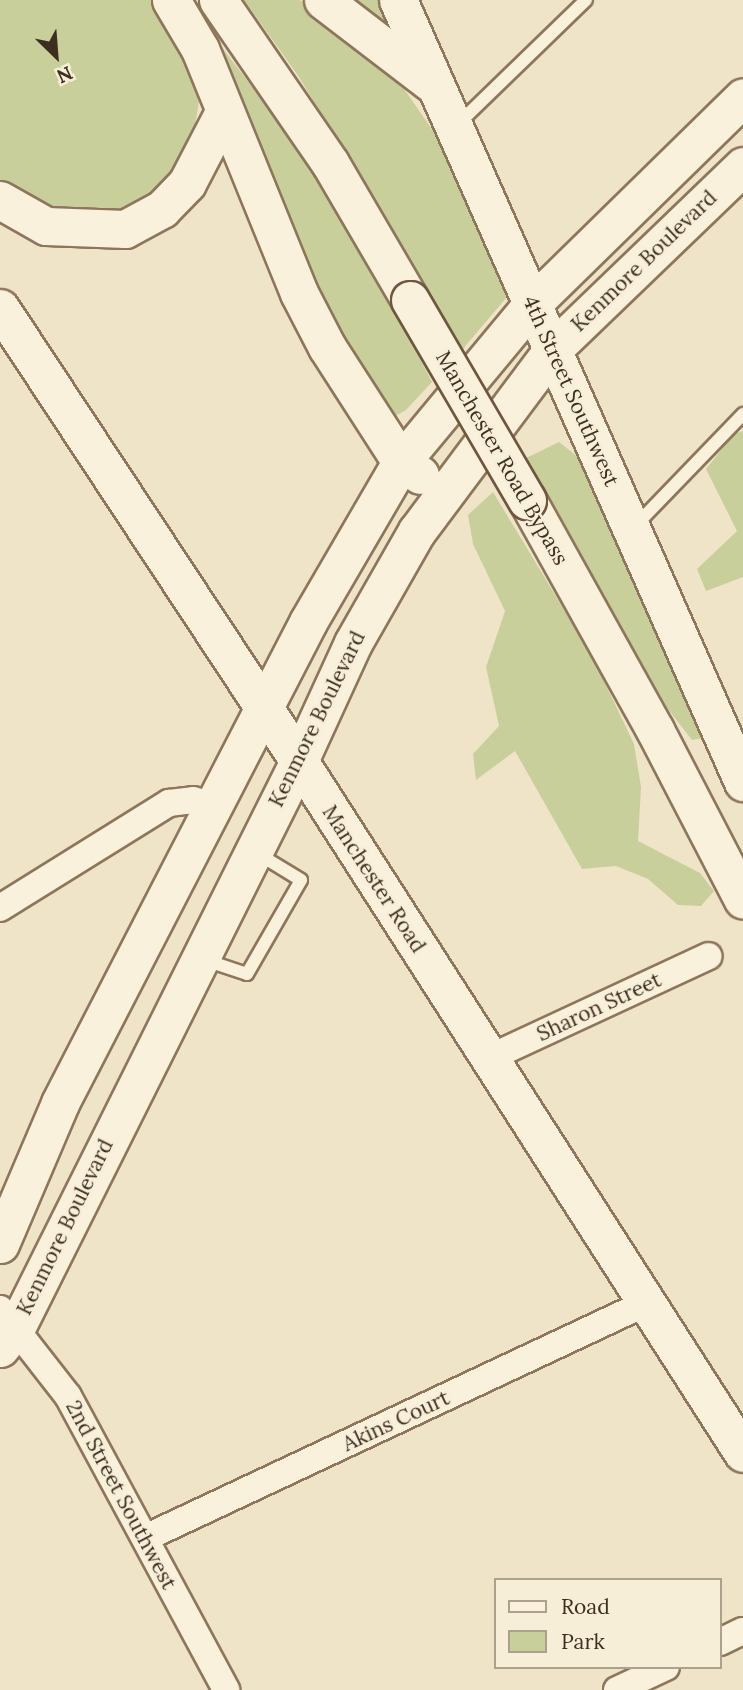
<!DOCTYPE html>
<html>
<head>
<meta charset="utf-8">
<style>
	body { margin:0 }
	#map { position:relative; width:743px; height:1690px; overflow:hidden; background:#f0e4c8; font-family:Lora,serif }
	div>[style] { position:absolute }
	.green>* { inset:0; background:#c9cf9b }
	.roads { filter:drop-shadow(2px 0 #8d765c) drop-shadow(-2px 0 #8d765c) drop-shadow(0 2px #8d765c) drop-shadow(0 -2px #8d765c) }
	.service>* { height:12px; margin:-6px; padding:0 6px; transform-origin:6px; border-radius:6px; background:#faf1dc }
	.minor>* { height:26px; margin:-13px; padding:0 13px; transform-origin:13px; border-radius:13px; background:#faf1dc }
	.secondary>* { height:37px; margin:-18.5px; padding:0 18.5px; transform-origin:18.5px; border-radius:18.5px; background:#faf1dc }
	.bridges { filter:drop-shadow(2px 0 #6f573f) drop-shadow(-2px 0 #6f573f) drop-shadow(0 2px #6f573f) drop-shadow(0 -2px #6f573f) }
	.secondary-bridge>* { height:37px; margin:-18.5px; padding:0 18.5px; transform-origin:18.5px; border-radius:18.5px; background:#faf1dc }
	span { translate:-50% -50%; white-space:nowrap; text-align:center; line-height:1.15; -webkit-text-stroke:5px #f7eed8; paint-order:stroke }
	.street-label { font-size:21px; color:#3d2e20 }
	.legend { position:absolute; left:494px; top:1578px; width:228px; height:91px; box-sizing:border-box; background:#f7eed8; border:2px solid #ada18e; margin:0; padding:9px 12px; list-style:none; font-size:21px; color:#3d2e20 }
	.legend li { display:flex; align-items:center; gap:14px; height:35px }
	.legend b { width:35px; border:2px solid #ada18e }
	.north { position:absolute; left:21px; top:21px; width:70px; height:70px; -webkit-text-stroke:5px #f7eed8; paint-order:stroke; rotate:155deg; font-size:19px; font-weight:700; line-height:28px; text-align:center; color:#3d2e20 }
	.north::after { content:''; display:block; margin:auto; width:24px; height:32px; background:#3d2e20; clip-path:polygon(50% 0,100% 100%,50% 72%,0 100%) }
</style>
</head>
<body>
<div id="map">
	<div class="green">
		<div style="clip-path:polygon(0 0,154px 0,190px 59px,199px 102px,190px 153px,163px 188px,133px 208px,96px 218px,61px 218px,6px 187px,0 180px)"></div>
		<div style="clip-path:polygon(244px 0,300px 0,371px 52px,400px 83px,438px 138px,507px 297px,462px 350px,299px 77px)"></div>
		<div style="clip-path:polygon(338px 0,380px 0,398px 41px)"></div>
		<div style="clip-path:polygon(215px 38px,291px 138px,353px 229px,432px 382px,406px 410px,390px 419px,335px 341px)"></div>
		<div style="clip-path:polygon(743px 431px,743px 577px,706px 591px,697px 569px,737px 531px,706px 469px,734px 434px)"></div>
		<div style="clip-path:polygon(559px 442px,578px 457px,704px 738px,692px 740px,667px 708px,526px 458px)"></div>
		<div style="clip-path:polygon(493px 492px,592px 656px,634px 744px,641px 787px,638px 841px,700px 873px,714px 891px,701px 906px,678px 905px,648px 879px,616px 866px,582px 869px,515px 751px,476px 780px,473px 754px,499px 726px,486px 667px,505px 611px,473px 544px,468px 515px)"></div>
	</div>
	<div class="roads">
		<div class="service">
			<div style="left:458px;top:124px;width:178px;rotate:-44.1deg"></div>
			<div style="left:635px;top:526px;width:156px;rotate:-46deg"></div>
			<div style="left:205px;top:960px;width:44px;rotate:18.4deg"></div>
			<div style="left:247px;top:974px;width:108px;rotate:-60.1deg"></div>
			<div style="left:301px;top:880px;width:54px;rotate:-148.7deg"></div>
		</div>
		<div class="minor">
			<div style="left:0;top:908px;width:199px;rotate:-31.9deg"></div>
			<div style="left:169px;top:803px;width:24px;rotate:-7deg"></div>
			<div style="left:193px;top:800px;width:22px;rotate:16deg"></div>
			<div style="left:489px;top:1058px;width:242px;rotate:-24.9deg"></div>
			<div style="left:0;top:1309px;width:110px;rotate:52deg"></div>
			<div style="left:68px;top:1396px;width:334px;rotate:61.7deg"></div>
			<div style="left:145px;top:1538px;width:553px;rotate:-25.13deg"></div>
			<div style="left:720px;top:1642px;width:25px;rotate:-26deg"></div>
			<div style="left:617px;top:1690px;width:54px;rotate:-25.1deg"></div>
		</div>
		<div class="secondary">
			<div style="left:171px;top:0;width:57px;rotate:59.4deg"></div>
			<div style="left:200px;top:49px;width:263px;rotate:67.9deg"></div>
			<div style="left:299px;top:293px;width:61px;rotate:62.6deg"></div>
			<div style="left:327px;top:347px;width:137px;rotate:57.2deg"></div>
			<div style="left:401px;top:462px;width:23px;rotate:34deg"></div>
			<div style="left:218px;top:0;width:198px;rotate:55.5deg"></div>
			<div style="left:330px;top:163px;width:159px;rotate:59.7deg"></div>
			<div style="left:323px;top:0;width:141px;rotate:37.5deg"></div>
			<div style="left:398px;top:0;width:855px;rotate:66.19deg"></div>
			<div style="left:0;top:200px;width:53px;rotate:29.5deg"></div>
			<div style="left:46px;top:226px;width:79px;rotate:2.2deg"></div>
			<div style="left:125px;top:229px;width:42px;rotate:-28.4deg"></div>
			<div style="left:162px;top:209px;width:36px;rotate:-46deg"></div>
			<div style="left:187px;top:183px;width:80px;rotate:-62.5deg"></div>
			<div style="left:0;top:308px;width:543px;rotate:56.57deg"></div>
			<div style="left:299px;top:761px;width:822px;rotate:57.32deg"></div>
			<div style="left:527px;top:500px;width:263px;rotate:60.9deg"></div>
			<div style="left:655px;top:730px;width:191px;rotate:62.6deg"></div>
			<div style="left:0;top:1244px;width:153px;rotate:-66.9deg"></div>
			<div style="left:60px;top:1103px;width:541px;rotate:-62.72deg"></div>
			<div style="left:308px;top:622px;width:185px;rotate:-59.8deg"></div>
			<div style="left:401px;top:462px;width:207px;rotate:-50.3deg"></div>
			<div style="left:533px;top:303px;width:294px;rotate:-44.4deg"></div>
			<div style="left:0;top:1348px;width:26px;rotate:-51deg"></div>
			<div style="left:16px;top:1328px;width:634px;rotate:-63.48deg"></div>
			<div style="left:299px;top:761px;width:130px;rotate:-65.4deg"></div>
			<div style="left:353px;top:643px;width:129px;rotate:-60.3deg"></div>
			<div style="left:417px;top:531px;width:227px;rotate:-53.2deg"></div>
			<div style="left:553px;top:349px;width:264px;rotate:-43.9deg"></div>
		</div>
	</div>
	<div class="bridges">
		<div class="secondary-bridge">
			<div style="left:410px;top:300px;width:232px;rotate:59.7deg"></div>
		</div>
	</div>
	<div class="street-label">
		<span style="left:644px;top:261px;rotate:-44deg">Kenmore Boulevard</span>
		<span style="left:571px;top:391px;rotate:66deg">4th Street Southwest</span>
		<span style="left:502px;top:458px;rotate:60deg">Manchester Road Bypass</span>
		<span style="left:317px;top:719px;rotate:-64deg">Kenmore Boulevard</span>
		<span style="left:374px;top:879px;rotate:57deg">Manchester Road</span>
		<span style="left:599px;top:1007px;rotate:-25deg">Sharon Street</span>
		<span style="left:65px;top:1227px;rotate:-64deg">Kenmore Boulevard</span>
		<span style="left:396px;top:1421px;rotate:-25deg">Akins Court</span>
		<span style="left:121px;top:1495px;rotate:62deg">2nd Street Southwest</span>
	</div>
	<ul class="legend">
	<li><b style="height:9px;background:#faf1dc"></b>Road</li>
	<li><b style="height:19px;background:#c9cf9b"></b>Park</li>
	</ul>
	<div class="north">N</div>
</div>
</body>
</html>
